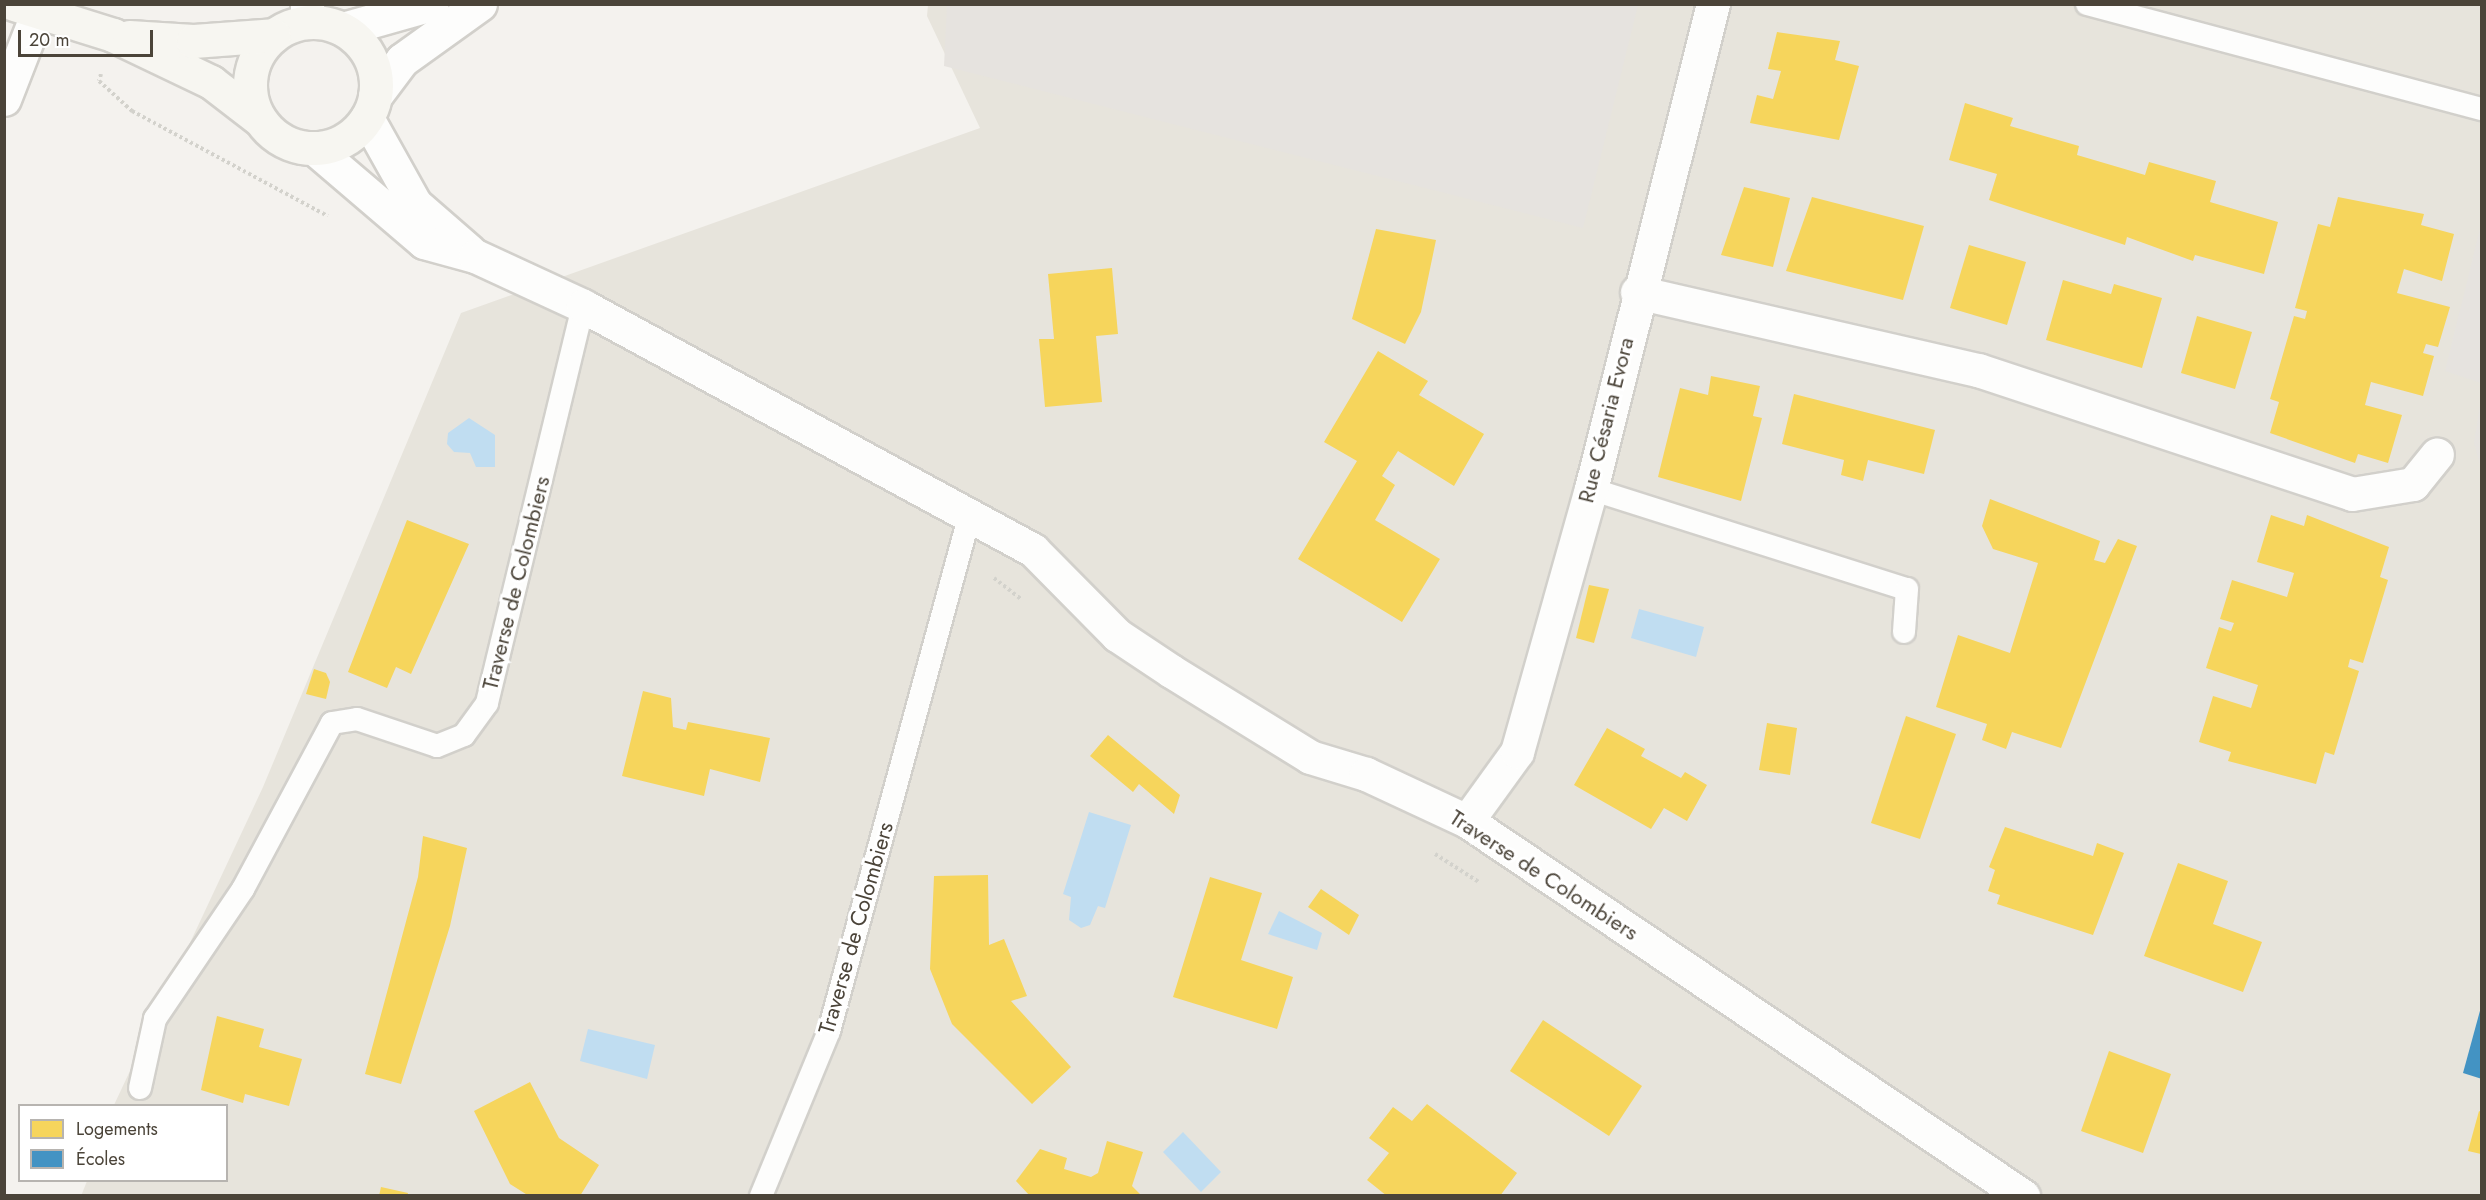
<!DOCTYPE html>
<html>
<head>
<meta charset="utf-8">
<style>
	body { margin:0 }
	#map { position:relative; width:2486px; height:1200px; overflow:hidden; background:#f4f2ee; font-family:Jost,sans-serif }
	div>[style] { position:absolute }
	.residential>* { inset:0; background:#e7e4dc }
	.parking>* { inset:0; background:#e6e3df }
	.water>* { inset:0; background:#c0ddf1 }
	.homes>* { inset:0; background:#f6d55c }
	.schools>* { inset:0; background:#4393c3 }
	.path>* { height:4px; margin-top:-2px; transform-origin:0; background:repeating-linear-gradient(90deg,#d3d2cc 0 3px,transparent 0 6px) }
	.roads { filter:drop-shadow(2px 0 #d2d0cb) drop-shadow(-2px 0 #d2d0cb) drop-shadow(0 2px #d2d0cb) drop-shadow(0 -2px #d2d0cb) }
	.lane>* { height:22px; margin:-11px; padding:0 11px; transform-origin:11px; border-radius:11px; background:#fdfdfc }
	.street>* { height:33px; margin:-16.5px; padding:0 16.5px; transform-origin:16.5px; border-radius:16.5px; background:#fdfdfc }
	.secondary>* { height:33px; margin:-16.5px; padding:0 16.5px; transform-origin:16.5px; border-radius:16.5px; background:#f7f6f1 }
	.secondary>.ring { margin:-16.5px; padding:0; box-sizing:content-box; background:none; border:33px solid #f7f6f1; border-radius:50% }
	span { translate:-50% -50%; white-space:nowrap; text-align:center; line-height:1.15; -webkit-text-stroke:6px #fff; paint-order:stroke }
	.street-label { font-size:22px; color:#4b4439 }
	.frame { position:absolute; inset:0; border:6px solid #4b4439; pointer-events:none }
	.legend { position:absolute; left:18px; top:1104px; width:210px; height:78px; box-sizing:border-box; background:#fff; border:2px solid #b7b4b0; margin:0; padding:8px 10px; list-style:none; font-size:18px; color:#4b4439 }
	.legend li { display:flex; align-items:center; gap:12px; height:30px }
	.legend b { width:30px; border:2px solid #b7b4b0 }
	.scale { position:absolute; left:18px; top:30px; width:135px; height:27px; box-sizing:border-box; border:3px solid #4b4439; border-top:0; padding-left:8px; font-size:18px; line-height:21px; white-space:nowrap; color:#4b4439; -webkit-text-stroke:4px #fff; paint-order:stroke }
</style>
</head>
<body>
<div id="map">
	<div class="residential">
		<div style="clip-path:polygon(928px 5px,2481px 5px,2481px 1195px,81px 1196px,87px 1181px,226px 1180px,226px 1106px,114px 1105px,263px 787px,461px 313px,980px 128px,927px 16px)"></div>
	</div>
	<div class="parking">
		<div style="clip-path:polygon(947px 5px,947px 4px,1638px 5px,1583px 228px,944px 66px)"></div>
		<div style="clip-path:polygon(2481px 225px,2481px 383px,2445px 371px)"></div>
		<div style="clip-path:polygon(2481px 399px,2482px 468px,2481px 468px,2474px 443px)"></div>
	</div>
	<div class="water">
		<div style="clip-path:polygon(469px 418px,495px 435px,495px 467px,476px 467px,470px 453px,454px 452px,447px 444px,448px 433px)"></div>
		<div style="clip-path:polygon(1639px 609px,1704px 627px,1696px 657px,1631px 638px)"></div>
		<div style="clip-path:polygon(1089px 812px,1131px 825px,1105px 908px,1098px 906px,1090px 925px,1081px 928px,1069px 920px,1071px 897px,1063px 894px)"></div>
		<div style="clip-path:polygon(1279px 911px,1322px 933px,1317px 950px,1268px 934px)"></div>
		<div style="clip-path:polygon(588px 1029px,655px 1045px,647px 1079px,580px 1061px)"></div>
		<div style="clip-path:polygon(1183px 1132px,1221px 1172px,1201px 1192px,1163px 1152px)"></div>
	</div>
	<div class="homes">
		<div style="clip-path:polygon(1777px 32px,1840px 41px,1835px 60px,1859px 66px,1839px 140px,1750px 123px,1757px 95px,1773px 99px,1781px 71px,1768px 69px)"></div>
		<div style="clip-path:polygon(1965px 103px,2013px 118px,2010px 126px,2079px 146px,2077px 155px,2145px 175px,2149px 162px,2216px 181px,2210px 202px,2278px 222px,2264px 274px,2195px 255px,2193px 261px,2127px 237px,2125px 245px,1989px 200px,1997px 174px,1949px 160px)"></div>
		<div style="clip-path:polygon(1744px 187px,1790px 198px,1773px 267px,1721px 255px)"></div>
		<div style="clip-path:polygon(1812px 197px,1924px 226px,1903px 300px,1786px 271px)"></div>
		<div style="clip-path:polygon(2338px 197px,2424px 214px,2421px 225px,2454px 234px,2442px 281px,2404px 269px,2397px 293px,2450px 307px,2438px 347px,2426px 344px,2423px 353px,2434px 356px,2423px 396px,2371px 382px,2365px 405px,2402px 415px,2388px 463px,2358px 454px,2355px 463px,2270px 433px,2279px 402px,2270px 399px,2294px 316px,2305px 319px,2307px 311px,2295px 308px,2318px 224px,2330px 227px)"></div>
		<div style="clip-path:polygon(1376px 229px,1436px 240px,1421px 312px,1405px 344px,1352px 319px)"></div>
		<div style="clip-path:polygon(1969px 245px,2026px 262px,2007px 325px,1950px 308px)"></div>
		<div style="clip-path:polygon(1112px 268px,1118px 334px,1096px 336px,1102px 402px,1045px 407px,1039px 339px,1054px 339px,1048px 274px)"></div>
		<div style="clip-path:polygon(2063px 280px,2111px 294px,2114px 284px,2162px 298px,2142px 368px,2046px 340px)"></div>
		<div style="clip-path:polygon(2197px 316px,2252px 332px,2235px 389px,2181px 373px)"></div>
		<div style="clip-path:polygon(1378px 351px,1428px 381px,1419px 395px,1484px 434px,1454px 486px,1398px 451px,1382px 476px,1395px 485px,1375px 520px,1440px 559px,1402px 622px,1298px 559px,1357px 461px,1324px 442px)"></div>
		<div style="clip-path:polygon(1711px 376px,1760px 386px,1753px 416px,1762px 418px,1741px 501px,1658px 477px,1680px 388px,1708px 395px)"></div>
		<div style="clip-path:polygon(1794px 394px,1935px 430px,1924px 474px,1868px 460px,1863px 481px,1841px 475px,1844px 460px,1782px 444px)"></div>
		<div style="clip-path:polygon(1990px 499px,2100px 541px,2094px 560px,2105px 563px,2118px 539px,2137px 546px,2061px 748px,2012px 732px,2006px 749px,1982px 740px,1987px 724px,1936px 707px,1958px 635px,2010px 653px,2038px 563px,1993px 549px,1982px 526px)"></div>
		<div style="clip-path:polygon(2271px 515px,2304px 526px,2307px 515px,2389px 547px,2380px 577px,2388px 580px,2363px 663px,2350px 659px,2348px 667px,2359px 671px,2334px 755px,2325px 752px,2316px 784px,2228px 761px,2231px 752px,2199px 742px,2213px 696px,2251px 708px,2258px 685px,2206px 668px,2219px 627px,2231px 631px,2234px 623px,2220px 619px,2232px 580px,2287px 597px,2294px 573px,2257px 562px)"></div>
		<div style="clip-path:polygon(407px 520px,469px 544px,411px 674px,396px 667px,387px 688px,348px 672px)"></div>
		<div style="clip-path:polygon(1589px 585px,1609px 589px,1594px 643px,1576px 638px)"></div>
		<div style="clip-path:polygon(314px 669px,326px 673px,330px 682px,326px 699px,306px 694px)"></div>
		<div style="clip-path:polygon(643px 691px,671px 698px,673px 727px,686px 730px,688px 722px,770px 738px,760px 782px,710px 769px,704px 796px,622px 776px)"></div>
		<div style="clip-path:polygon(1906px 716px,1956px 734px,1920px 839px,1871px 823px)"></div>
		<div style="clip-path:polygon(1767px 723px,1797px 728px,1790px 775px,1759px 770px)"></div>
		<div style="clip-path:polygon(1607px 728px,1645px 749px,1641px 756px,1681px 778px,1685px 772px,1707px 785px,1687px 821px,1664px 808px,1651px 829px,1574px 785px)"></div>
		<div style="clip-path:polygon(1108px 735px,1180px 795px,1174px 814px,1139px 784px,1133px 792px,1090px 756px)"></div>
		<div style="clip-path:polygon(2005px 827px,2093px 856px,2097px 843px,2124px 853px,2093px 935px,1997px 904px,2000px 895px,1988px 891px,1995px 870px,1989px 867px)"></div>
		<div style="clip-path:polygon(423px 836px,467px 848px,450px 926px,401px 1084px,365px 1074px,418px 877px)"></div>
		<div style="clip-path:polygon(2178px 863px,2228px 881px,2213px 924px,2262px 942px,2243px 992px,2144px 956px)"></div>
		<div style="clip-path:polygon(988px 875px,989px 945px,1004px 939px,1027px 996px,1011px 1001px,1071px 1067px,1032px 1104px,952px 1024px,930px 969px,934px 876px)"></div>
		<div style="clip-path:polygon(1210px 877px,1262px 893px,1241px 960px,1293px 977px,1277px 1029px,1173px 997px)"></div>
		<div style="clip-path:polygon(1321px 889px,1359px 915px,1349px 935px,1308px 907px)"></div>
		<div style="clip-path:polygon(217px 1016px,264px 1029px,259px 1047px,302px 1059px,289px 1106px,245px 1094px,243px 1103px,201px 1090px)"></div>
		<div style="clip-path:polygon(1543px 1020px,1642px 1086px,1609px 1136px,1510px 1071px)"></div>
		<div style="clip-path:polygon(2109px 1051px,2171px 1074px,2143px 1153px,2081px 1131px)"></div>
		<div style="clip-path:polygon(530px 1082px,559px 1138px,599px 1165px,580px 1196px,529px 1196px,510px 1184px,474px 1111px)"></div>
		<div style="clip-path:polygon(1427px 1104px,1517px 1173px,1500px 1196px,1387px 1196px,1367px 1180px,1389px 1153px,1369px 1138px,1393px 1107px,1412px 1121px)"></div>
		<div style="clip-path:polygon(2479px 1111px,2481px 1112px,2481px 1154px,2468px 1151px)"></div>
		<div style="clip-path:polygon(1107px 1141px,1143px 1152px,1132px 1186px,1142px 1196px,1030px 1196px,1016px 1181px,1040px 1149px,1067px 1158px,1064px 1169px,1091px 1177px,1098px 1173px)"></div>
		<div style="clip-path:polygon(381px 1187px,408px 1193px,407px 1196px,379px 1196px)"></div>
	</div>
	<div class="schools">
		<div style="clip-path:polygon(2481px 1007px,2482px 1007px,2482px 1079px,2463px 1073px)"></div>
	</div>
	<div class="path">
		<div style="left:101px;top:74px;width:7px;rotate:106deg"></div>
		<div style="left:99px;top:81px;width:45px;rotate:42.3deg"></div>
		<div style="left:132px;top:111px;width:222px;rotate:28.2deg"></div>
		<div style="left:994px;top:578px;width:34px;rotate:38deg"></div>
		<div style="left:1435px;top:854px;width:52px;rotate:32.5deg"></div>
	</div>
	<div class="roads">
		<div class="lane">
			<div style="left:2087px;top:4px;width:409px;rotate:14.9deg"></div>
			<div style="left:1591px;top:489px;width:331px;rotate:17.6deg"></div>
			<div style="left:1907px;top:589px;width:43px;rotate:94deg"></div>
			<div style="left:140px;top:1088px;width:71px;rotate:-77.7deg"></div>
			<div style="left:155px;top:1019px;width:157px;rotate:-55.9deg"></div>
			<div style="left:243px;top:889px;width:188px;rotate:-61.8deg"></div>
			<div style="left:332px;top:723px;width:25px;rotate:-9deg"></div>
			<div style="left:357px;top:719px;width:84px;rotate:18.6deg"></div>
			<div style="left:437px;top:746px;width:29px;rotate:-22deg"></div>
			<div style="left:464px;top:735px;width:39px;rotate:-54deg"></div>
			<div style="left:487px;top:703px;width:408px;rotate:-76.4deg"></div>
			<div style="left:761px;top:1196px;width:178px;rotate:-67.6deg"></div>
			<div style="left:829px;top:1031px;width:536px;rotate:-74.74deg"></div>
		</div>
		<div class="street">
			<div style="left:307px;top:4px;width:18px;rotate:90deg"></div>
			<div style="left:343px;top:29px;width:92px;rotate:-15.7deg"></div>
			<div style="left:375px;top:96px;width:45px;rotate:-53.1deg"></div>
			<div style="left:402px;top:60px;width:96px;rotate:-35.7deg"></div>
			<div style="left:4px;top:99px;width:93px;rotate:-68.7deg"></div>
			<div style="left:367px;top:118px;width:98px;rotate:60.8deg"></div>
			<div style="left:415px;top:204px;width:72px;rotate:41deg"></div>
			<div style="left:314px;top:148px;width:145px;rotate:40.5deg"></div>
			<div style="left:424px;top:242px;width:53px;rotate:15.4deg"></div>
			<div style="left:475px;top:256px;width:119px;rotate:24.8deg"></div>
			<div style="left:583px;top:306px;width:512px;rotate:28.47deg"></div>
			<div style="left:1033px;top:550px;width:120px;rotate:45.3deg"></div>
			<div style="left:1117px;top:635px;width:65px;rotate:33.7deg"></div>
			<div style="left:1171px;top:671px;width:163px;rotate:31.7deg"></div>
			<div style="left:1310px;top:757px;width:59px;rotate:16.9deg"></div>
			<div style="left:1366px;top:774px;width:111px;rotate:25deg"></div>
			<div style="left:1467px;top:821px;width:671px;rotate:34deg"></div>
			<div style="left:1637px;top:292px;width:350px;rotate:12.9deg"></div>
			<div style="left:1978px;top:370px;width:394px;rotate:18.3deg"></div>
			<div style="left:2352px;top:494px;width:62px;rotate:-9.3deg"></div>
			<div style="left:2413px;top:484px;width:38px;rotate:-51deg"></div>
			<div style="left:1467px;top:821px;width:85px;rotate:-54.1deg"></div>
			<div style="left:1517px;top:752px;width:273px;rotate:-74.3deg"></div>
			<div style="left:1591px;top:489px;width:500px;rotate:-75.88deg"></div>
		</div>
		<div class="secondary">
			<div style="left:14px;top:4px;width:104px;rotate:17.4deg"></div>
			<div style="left:113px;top:35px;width:109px;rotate:25.6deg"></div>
			<div style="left:211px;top:82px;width:61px;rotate:37.6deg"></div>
			<div class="ring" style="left:250px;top:22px;width:93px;height:93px"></div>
			<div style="left:129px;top:37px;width:64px;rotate:3.6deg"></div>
			<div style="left:193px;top:41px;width:81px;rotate:-4.2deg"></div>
		</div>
	</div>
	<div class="street-label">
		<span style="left:1606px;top:420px;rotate:-76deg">Rue Césaria Evora</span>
		<span style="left:516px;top:583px;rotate:-76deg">Traverse de Colombiers</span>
		<span style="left:1544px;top:875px;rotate:33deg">Traverse de Colombiers</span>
		<span style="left:856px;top:928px;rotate:-74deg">Traverse de Colombiers</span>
	</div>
	<div class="frame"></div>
	<ul class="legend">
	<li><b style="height:16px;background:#f6d55c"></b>Logements</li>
	<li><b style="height:16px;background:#4393c3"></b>Écoles</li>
	</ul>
	<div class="scale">20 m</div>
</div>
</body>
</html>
